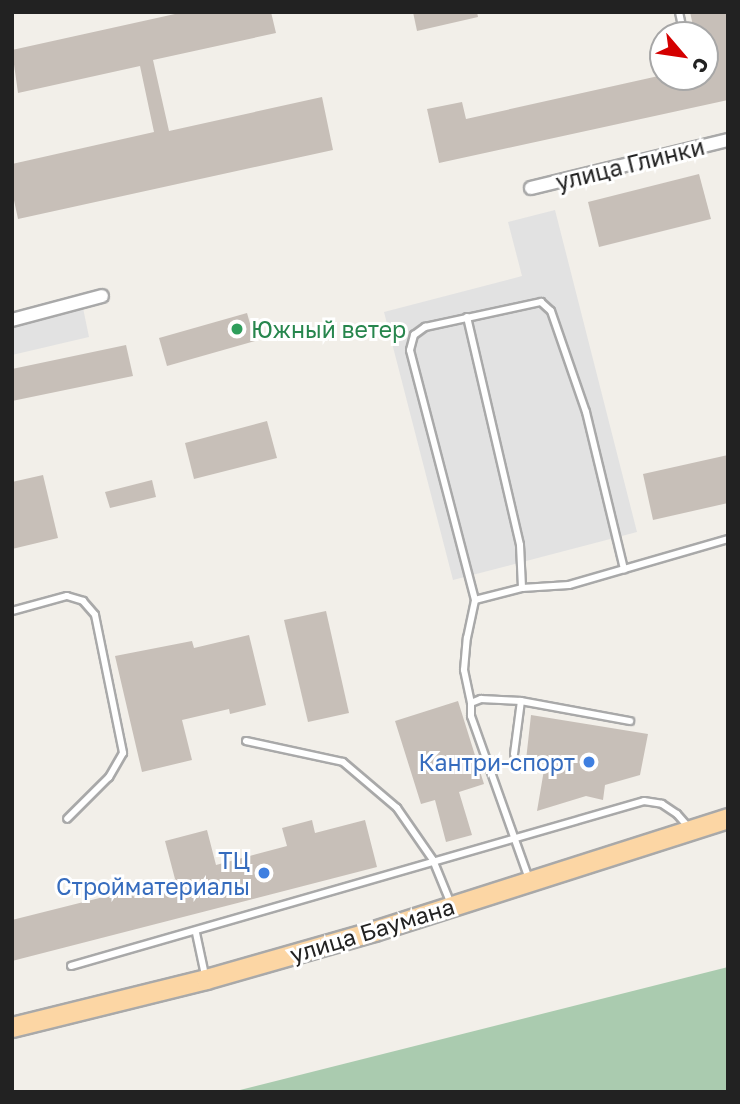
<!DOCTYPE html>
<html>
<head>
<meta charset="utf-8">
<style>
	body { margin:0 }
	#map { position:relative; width:740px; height:1104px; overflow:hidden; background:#f2efe9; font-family:"Golos Text",sans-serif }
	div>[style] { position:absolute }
	.cemetery>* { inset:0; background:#aacbaf }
	.parking>* { inset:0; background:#e2e2e2 }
	.building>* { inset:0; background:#c7bfb8 }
	.roads { filter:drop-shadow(2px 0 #a9a9a9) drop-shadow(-2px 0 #a9a9a9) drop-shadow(0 2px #a9a9a9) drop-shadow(0 -2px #a9a9a9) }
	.service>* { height:6px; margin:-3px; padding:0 3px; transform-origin:3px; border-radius:3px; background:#fff }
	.minor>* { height:12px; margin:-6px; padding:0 6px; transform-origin:6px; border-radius:6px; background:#fff }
	.primary>* { height:19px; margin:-9.5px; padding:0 9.5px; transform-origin:9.5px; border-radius:9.5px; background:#fcd6a4 }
	.dots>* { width:19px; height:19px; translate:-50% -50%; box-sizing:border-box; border:4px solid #fff; border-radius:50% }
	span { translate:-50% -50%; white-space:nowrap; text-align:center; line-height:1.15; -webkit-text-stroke:6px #fff; paint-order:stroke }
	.street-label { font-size:23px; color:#222 }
	.leisure-label { font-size:23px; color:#27864d }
	.left { translate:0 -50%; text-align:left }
	.shop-label { font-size:23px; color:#366cbe }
	.right { translate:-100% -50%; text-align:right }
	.frame { position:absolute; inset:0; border:14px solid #222; pointer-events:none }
	.north { position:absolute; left:649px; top:21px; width:70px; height:70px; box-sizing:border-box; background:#fff; border:2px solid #a7a7a7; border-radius:50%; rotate:119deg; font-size:19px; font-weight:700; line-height:28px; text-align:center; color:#222 }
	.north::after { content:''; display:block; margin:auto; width:24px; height:32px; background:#d40000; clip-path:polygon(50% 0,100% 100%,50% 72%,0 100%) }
</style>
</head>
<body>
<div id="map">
	<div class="cemetery">
		<div style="clip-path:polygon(728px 967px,728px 1092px,232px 1092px)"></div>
	</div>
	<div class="parking">
		<div style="clip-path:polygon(555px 210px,637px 532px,453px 580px,384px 312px,522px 276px,508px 222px)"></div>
		<div style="clip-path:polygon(82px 303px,89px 337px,12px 355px,12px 319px)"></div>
	</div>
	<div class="building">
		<div style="clip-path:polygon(184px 12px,271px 12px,276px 33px,153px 60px,169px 131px,322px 97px,333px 150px,18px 219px,12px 191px,12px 164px,154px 132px,140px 66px,18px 93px,12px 50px)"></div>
		<div style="clip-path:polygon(413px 12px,477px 12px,478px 17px,417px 31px)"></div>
		<div style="clip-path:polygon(690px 12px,728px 12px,728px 100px,439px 163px,427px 109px,462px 102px,466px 119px,663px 75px,705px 77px,705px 35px,695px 35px)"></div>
		<div style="clip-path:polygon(699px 174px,711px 219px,599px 247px,588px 202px)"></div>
		<div style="clip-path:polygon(247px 313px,255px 341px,167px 366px,159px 338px)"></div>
		<div style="clip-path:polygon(126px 345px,133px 376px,12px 401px,12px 369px)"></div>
		<div style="clip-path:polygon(267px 421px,277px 458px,194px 479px,185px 443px)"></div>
		<div style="clip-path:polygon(728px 455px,728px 503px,653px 520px,643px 474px)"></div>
		<div style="clip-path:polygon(43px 475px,58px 538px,12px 549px,12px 482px)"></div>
		<div style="clip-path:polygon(152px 480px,156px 497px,110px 508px,105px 492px)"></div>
		<div style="clip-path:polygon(326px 611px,349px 713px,308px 722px,284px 620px)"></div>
		<div style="clip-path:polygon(249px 635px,266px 705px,230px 714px,229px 709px,182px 720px,192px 760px,142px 772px,115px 656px,192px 641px,194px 648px)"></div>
		<div style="clip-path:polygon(458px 701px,484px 784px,459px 792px,472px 835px,446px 842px,435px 800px,421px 804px,395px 721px)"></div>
		<div style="clip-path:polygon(531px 715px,648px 734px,640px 775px,605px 785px,603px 800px,586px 796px,537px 811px,545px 764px,526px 760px)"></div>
		<div style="clip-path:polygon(312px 820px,315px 833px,365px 820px,377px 867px,12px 961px,12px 920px,175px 879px,165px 841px,207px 830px,216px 865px,287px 846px,282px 828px)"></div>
	</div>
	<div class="roads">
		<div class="service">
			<div style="left:679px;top:12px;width:24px;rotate:78deg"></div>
			<div style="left:467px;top:317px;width:234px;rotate:76.9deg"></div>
			<div style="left:520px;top:545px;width:43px;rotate:87.3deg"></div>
			<div style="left:475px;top:600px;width:49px;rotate:-14.3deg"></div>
			<div style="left:522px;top:588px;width:47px;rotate:-3.7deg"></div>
			<div style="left:569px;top:585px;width:166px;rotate:-16.1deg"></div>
			<div style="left:12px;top:611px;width:57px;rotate:-15.3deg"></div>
			<div style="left:67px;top:596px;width:17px;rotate:17deg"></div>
			<div style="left:83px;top:601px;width:18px;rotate:49deg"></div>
			<div style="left:95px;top:615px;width:141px;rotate:78.5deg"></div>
			<div style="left:123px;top:753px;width:28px;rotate:120deg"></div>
			<div style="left:109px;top:777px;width:59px;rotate:135deg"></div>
			<div style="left:471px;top:703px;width:34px;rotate:-102deg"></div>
			<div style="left:464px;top:670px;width:32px;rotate:-85deg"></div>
			<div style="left:467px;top:638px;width:39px;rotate:-78deg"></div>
			<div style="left:475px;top:600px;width:258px;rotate:-104.6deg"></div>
			<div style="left:410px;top:350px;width:16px;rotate:-75deg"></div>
			<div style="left:414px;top:335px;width:14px;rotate:-36deg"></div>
			<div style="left:425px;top:327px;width:119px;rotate:-12.2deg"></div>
			<div style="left:541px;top:302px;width:13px;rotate:42deg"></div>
			<div style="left:551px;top:311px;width:107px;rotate:70.9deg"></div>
			<div style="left:586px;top:412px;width:162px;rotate:76.4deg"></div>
			<div style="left:246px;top:741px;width:99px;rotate:12.2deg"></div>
			<div style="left:343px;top:762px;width:71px;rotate:40.4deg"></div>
			<div style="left:397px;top:808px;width:63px;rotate:55.3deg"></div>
			<div style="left:433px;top:860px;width:48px;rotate:67.8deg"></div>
			<div style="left:514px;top:754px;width:53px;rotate:-82.5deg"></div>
			<div style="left:529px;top:879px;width:173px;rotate:-109.6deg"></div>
			<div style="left:471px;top:716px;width:13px;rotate:-90deg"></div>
			<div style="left:471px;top:703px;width:11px;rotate:-22deg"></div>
			<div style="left:481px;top:699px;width:40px;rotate:2.9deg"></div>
			<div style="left:521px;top:701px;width:111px;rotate:10.4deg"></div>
			<div style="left:196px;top:933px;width:43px;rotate:77.9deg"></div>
			<div style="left:71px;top:966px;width:596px;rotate:-16.06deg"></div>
			<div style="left:644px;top:801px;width:18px;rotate:9deg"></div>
			<div style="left:662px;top:804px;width:18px;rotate:34deg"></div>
			<div style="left:677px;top:814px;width:18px;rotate:49deg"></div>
		</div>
		<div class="minor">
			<div style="left:531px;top:188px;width:203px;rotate:-13.7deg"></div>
			<div style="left:12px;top:320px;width:93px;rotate:-14.9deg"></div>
		</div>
		<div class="primary">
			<div style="left:12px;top:1027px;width:200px;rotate:-13.9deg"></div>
			<div style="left:206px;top:979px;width:175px;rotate:-15.9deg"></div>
			<div style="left:374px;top:931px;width:372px;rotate:-17.7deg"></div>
		</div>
	</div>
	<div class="dots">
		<div style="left:237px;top:329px;background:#2e9e5b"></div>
		<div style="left:589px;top:762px;background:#3f7fe0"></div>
		<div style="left:264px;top:873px;background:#3f7fe0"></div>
	</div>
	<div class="street-label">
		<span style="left:630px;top:164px;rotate:-14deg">улица Глинки</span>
		<span style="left:372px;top:930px;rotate:-17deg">улица Баумана</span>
	</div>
	<div class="leisure-label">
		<span class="left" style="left:251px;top:329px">Южный ветер</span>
	</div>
	<div class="shop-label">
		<span class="right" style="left:575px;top:762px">Кантри-спорт</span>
		<span class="right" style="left:250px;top:873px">ТЦ<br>Стройматериалы</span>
	</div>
	<div class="frame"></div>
	<div class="north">С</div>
</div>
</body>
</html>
